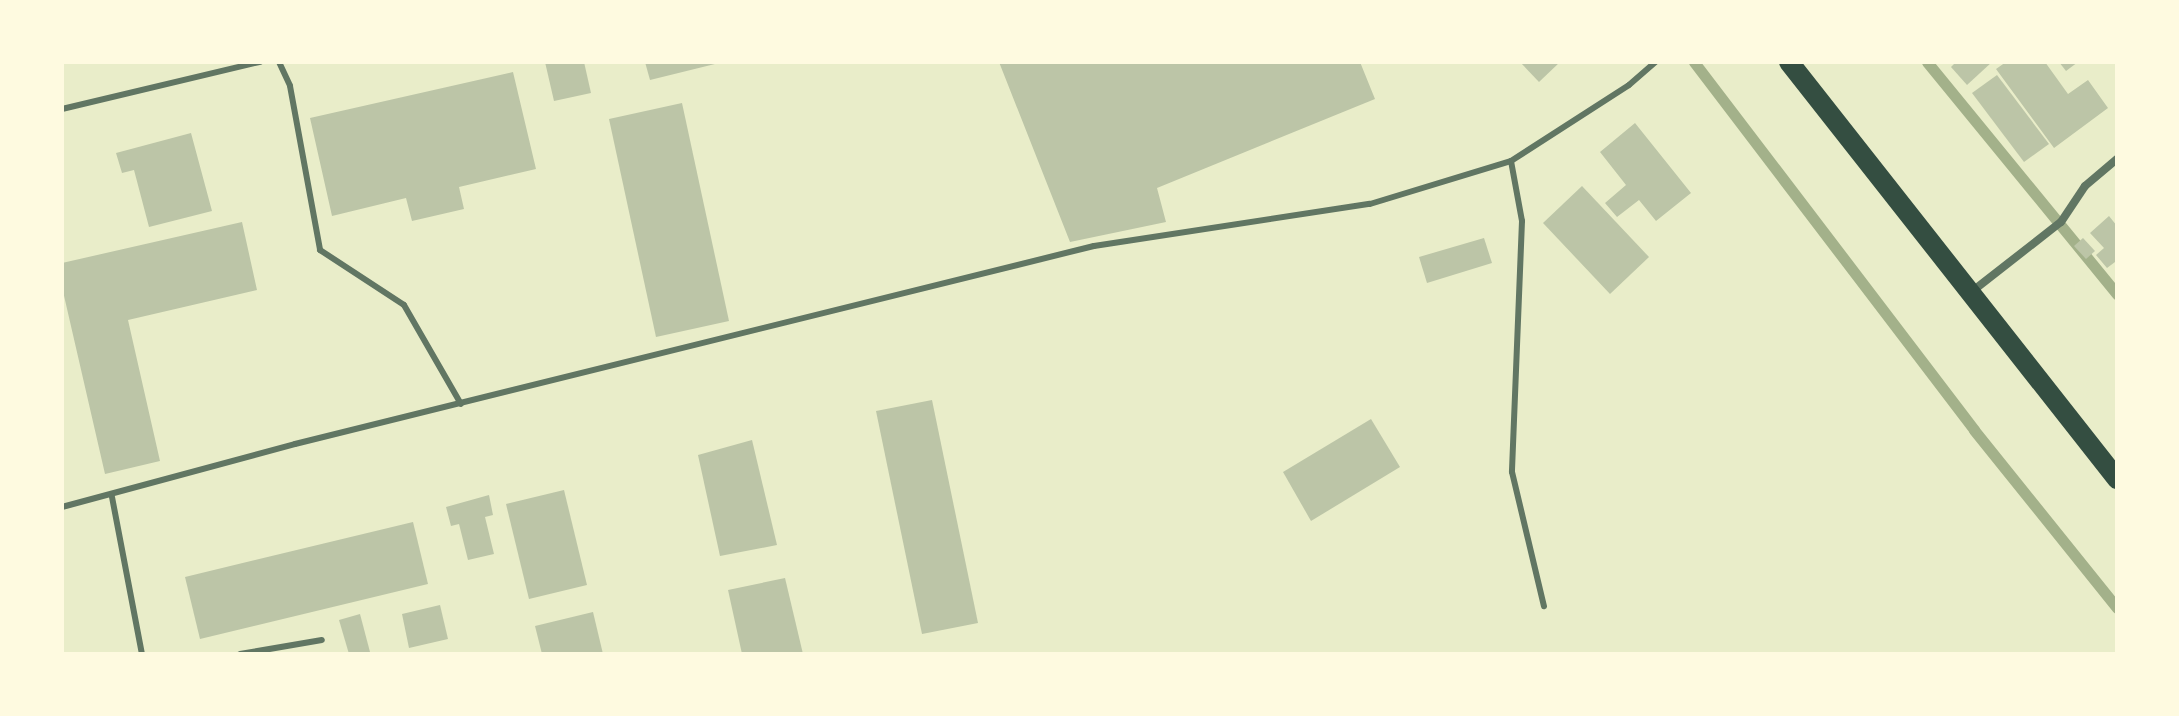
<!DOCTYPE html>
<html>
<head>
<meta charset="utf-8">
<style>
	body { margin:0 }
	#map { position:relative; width:2179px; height:716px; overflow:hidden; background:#e9edc9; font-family:Arial,sans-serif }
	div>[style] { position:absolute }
	.stream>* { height:11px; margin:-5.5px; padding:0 5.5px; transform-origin:5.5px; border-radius:5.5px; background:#a3b18a }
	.building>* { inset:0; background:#bcc5a7 }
	.service>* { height:6px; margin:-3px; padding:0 3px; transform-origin:3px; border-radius:3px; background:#617663 }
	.minor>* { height:8px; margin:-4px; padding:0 4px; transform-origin:4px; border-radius:4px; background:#617663 }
	.primary>* { height:20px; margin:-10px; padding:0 10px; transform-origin:10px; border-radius:10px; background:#344e41 }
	span { translate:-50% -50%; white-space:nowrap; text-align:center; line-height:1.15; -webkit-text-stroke:6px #fefae0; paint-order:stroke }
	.frame { position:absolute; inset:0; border:64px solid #fefae0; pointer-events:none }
</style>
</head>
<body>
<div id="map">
	<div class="stream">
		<div style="left:1694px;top:62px;width:462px;rotate:52.7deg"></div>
		<div style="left:1974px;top:430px;width:228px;rotate:51.2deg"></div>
		<div style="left:1927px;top:62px;width:300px;rotate:50.7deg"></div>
	</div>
	<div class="building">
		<div style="clip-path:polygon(545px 62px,584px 62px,591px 93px,554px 101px)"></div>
		<div style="clip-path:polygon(645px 62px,719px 62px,719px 63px,650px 80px)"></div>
		<div style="clip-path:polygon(999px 62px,1360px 62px,1375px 99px,1157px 188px,1166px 222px,1070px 242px)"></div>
		<div style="clip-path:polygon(1520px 62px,1560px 62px,1539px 82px)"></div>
		<div style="clip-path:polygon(1956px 62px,1992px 62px,1967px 85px,1951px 67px)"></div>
		<div style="clip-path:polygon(2006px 62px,2045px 62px,2068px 94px,2088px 80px,2108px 108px,2054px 148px,1996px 69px)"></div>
		<div style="clip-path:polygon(2059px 62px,2078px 62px,2066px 71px)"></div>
		<div style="clip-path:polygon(513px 72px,536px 169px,459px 187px,464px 209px,412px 221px,406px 198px,332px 216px,310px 118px)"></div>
		<div style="clip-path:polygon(1997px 75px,2049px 144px,2024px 162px,1972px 93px)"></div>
		<div style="clip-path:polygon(682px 103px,729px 321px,656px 337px,609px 119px)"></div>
		<div style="clip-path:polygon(1635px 123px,1691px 193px,1656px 221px,1639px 200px,1617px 217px,1605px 203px,1626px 185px,1600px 152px)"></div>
		<div style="clip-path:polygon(191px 133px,212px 211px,149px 227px,134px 170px,122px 173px,116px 153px)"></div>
		<div style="clip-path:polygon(1582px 186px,1649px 257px,1610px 294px,1543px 223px)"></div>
		<div style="clip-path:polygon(2109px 216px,2117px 226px,2117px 264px,2115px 262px,2107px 268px,2096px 255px,2104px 248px,2090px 233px)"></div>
		<div style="clip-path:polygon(242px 222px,257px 290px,128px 320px,160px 461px,105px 474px,62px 287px,62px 263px)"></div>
		<div style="clip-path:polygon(1484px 238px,1492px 263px,1427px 283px,1419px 257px)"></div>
		<div style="clip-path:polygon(2083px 238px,2095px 251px,2086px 259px,2074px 246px)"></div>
		<div style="clip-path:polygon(932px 400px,978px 623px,922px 634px,876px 411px)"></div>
		<div style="clip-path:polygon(1371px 419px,1400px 467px,1311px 521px,1283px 472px)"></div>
		<div style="clip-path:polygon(752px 440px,777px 545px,720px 556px,698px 455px)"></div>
		<div style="clip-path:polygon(564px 490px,587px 585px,529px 599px,506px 504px)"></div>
		<div style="clip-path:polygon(489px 495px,493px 515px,485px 517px,494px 554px,468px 560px,459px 524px,451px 526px,446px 507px)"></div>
		<div style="clip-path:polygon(413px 522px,428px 584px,200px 639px,185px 577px)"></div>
		<div style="clip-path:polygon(785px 578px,803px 654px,742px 654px,728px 590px)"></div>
		<div style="clip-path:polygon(440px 605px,448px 639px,409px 648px,402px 614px)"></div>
		<div style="clip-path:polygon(593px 612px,603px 654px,542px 654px,535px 626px)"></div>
		<div style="clip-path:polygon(360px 614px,370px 652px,349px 654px,339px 620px)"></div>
	</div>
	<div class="service">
		<div style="left:279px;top:62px;width:26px;rotate:65deg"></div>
		<div style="left:290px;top:86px;width:167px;rotate:79.6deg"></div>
		<div style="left:320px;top:250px;width:100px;rotate:33.2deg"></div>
		<div style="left:404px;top:305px;width:114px;rotate:60.1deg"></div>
		<div style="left:62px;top:109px;width:204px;rotate:-13.4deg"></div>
		<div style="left:1511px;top:161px;width:61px;rotate:79.6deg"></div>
		<div style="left:1522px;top:221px;width:251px;rotate:92.3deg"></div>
		<div style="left:1512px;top:472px;width:138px;rotate:76.6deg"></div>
		<div style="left:112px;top:497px;width:160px;rotate:79.2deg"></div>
		<div style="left:62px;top:507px;width:241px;rotate:-15.1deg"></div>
		<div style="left:295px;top:444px;width:823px;rotate:-13.92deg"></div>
		<div style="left:1094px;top:246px;width:279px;rotate:-8.7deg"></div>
		<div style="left:1370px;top:204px;width:147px;rotate:-17deg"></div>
		<div style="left:1511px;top:161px;width:140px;rotate:-32.8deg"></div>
		<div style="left:1629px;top:85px;width:35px;rotate:-41deg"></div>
		<div style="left:240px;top:654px;width:83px;rotate:-9.7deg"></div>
	</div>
	<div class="minor">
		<div style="left:1970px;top:293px;width:115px;rotate:-38deg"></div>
		<div style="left:2061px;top:222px;width:43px;rotate:-56.3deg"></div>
		<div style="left:2085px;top:186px;width:42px;rotate:-40.2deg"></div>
	</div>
	<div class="primary">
		<div style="left:1789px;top:62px;width:531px;rotate:51.81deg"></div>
	</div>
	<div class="frame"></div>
</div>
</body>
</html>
